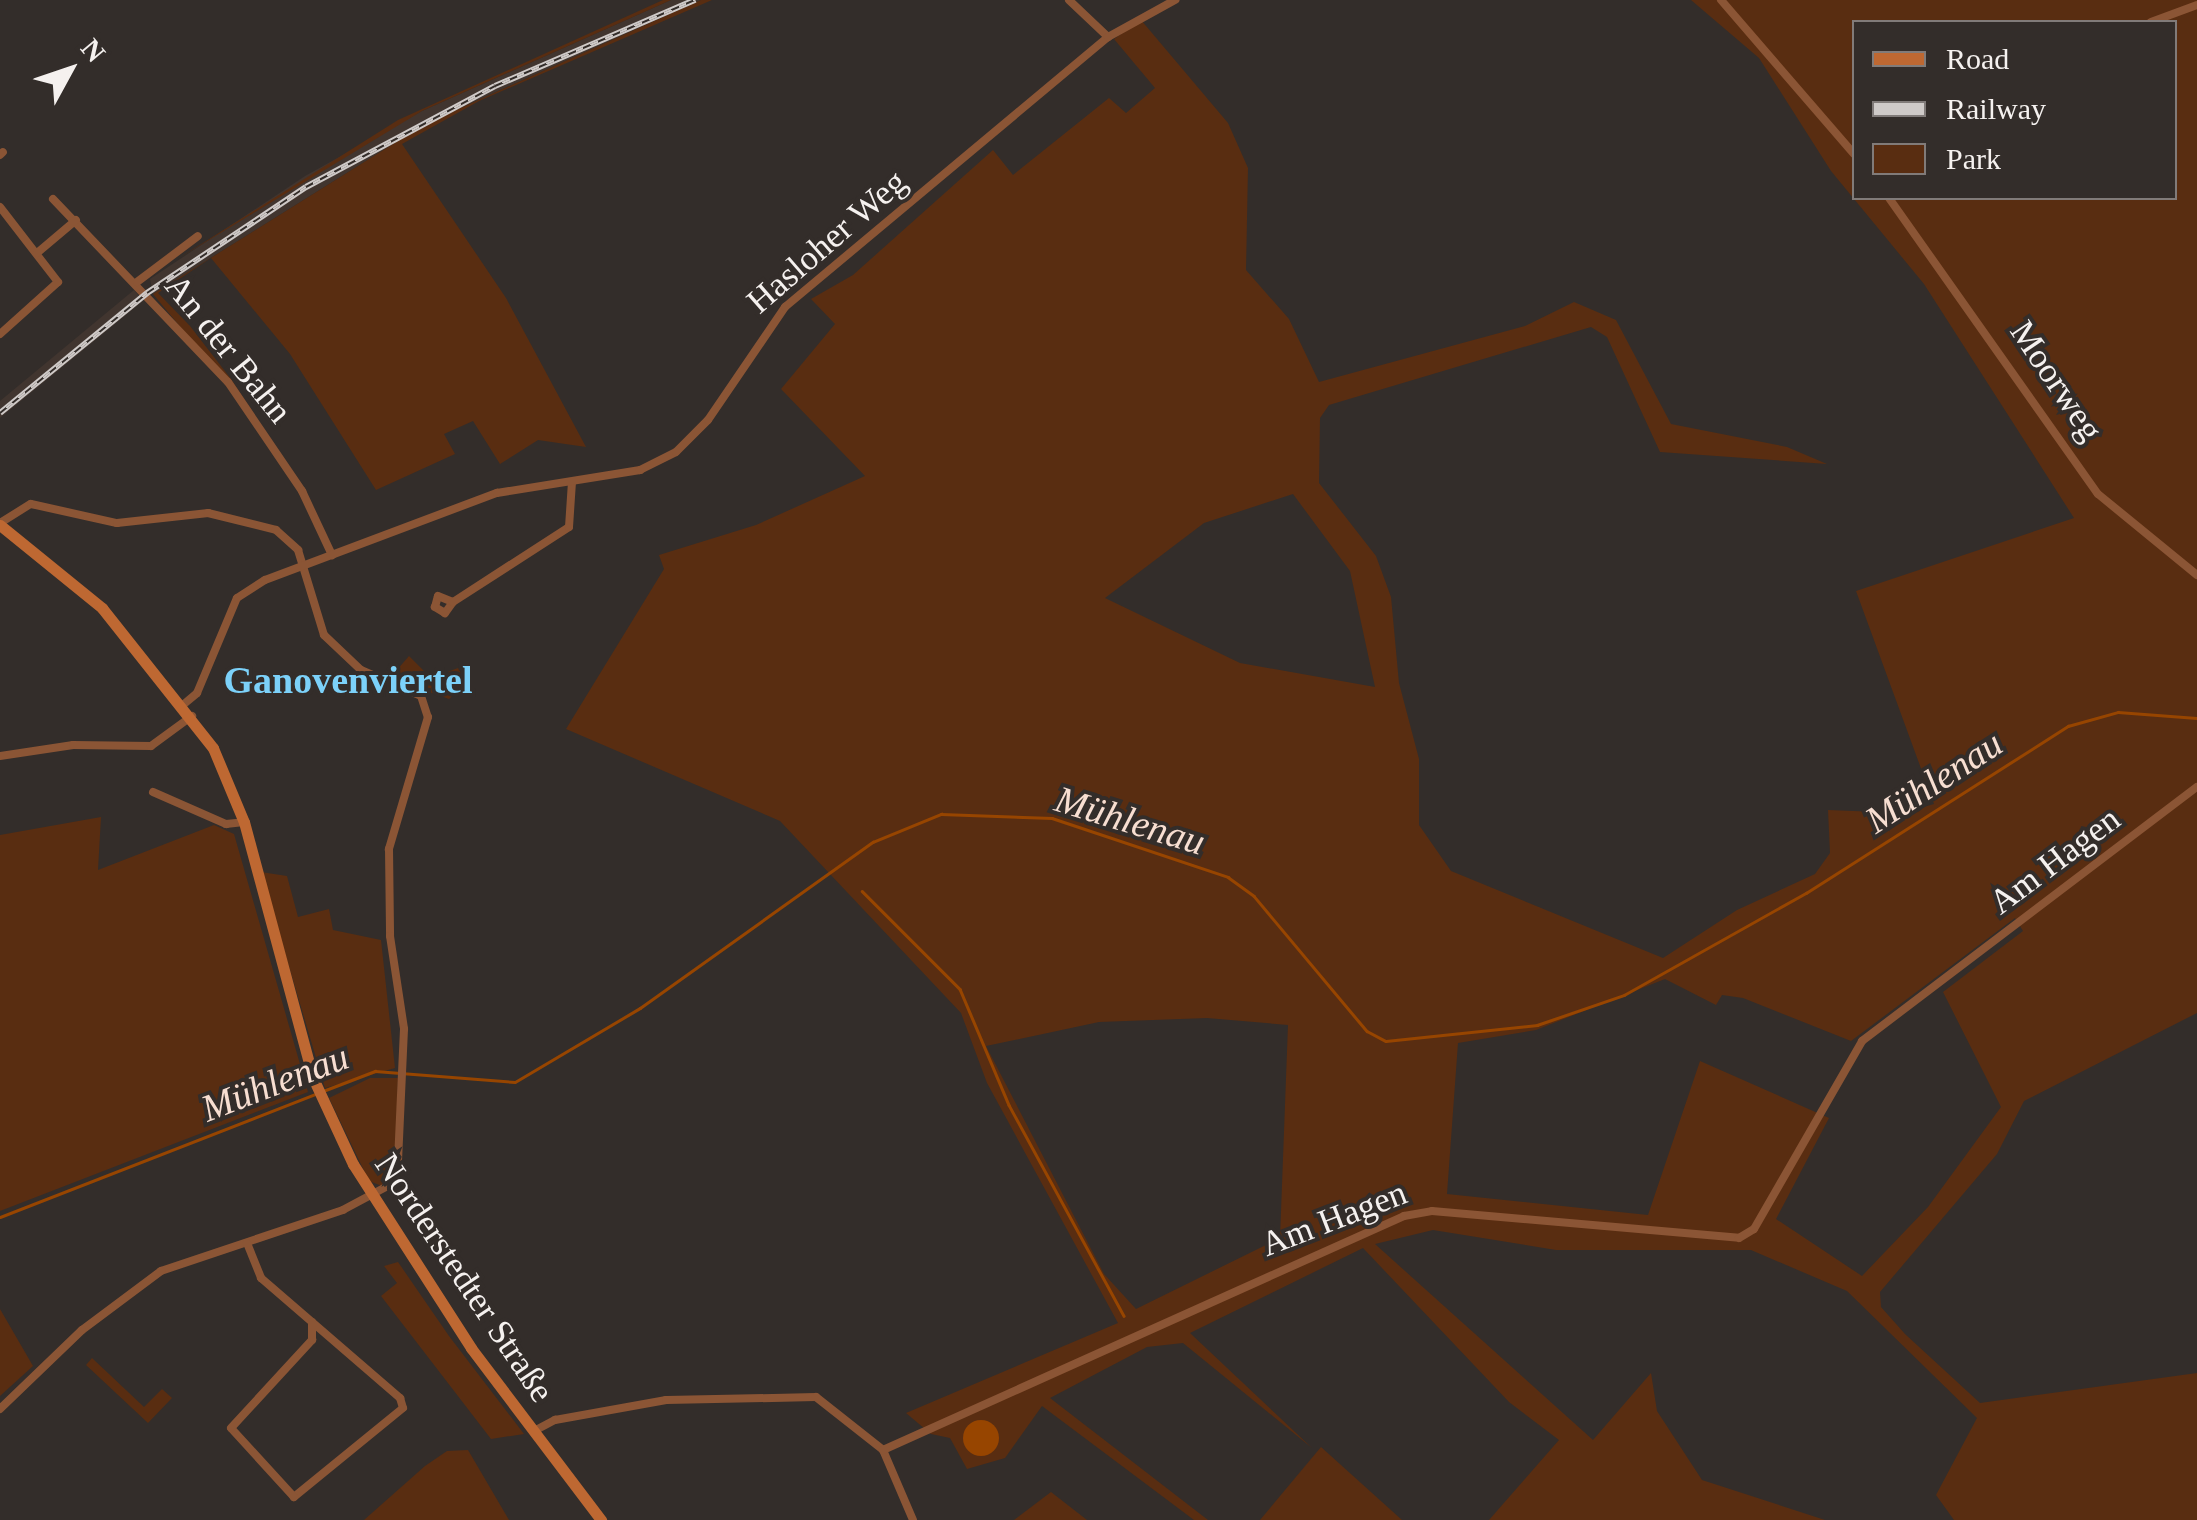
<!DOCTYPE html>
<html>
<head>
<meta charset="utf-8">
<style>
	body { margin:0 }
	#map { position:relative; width:2197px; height:1520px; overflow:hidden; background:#332d2a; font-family:Georgia,serif }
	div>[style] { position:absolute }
	.built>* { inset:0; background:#41352f }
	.green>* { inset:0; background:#592d11 }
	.water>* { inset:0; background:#974500 }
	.round { border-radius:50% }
	.stream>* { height:2.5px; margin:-1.25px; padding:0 1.25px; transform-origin:1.25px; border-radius:1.25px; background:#974500 }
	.minor>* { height:8px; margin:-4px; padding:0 4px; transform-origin:4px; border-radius:4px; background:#8b5535 }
	.secondary>* { height:11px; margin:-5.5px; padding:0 5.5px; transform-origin:5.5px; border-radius:5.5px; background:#be6832 }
	.rail>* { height:6px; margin-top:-3px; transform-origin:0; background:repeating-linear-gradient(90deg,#332d2a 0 8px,#cfcac8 0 16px); box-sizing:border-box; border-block:2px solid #cfcac8 }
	span { translate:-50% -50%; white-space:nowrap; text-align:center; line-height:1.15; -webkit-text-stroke:8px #332d2a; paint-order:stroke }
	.street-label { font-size:35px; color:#f5f1ef }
	.neighbourhood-label { font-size:38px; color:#7cd1f9; font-weight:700 }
	.water-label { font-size:38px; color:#f7ded1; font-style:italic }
	.legend { position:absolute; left:1852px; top:20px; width:325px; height:180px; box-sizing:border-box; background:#332d2a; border:2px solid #817b79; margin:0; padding:12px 18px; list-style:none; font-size:30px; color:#f5f1ef }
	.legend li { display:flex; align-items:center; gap:20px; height:50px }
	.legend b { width:50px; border:2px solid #817b79 }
	.north { position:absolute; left:20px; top:20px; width:100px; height:100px; -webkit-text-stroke:8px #332d2a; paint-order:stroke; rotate:50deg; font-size:28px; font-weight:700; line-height:40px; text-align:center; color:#f5f1ef }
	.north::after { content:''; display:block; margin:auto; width:35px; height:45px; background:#f5f1ef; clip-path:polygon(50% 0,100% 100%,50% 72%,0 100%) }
</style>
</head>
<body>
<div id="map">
	<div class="built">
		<div style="clip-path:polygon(671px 0,701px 0,425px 124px,153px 294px,150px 279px,305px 176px,422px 111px)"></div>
		<div style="clip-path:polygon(134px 290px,143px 301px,0 418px,0 401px)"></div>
	</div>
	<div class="green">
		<div style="clip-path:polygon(663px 0,671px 0,422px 111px,176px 260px,398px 120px)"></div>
		<div style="clip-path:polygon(701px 0,712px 0,479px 101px,402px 144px,506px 298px,586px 447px,538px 440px,500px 464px,473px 421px,444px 434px,455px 454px,376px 490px,290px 354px,211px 258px,158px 293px,190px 326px,231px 379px,260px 423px,153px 294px,425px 124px)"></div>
		<div style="clip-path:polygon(evenodd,1691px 0,2197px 0,2197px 1013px,2024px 1101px,1997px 1154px,1880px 1292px,1881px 1307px,1905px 1334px,1980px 1403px,2197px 1373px,2197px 1520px,1954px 1520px,1936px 1495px,1977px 1418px,1847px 1291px,1751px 1250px,1556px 1250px,1433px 1230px,1375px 1244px,1593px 1440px,1651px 1373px,1657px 1411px,1702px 1480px,1825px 1520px,1489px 1520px,1559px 1440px,1509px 1402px,1363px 1248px,1190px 1333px,1312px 1448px,1183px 1343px,1147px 1347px,1050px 1398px,1208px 1520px,1194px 1520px,1042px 1406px,1005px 1458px,967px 1469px,950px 1438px,931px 1434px,906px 1413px,1118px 1323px,987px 1083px,961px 1013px,780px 821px,566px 729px,664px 569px,659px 555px,756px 525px,865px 476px,781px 389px,835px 324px,811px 299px,853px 275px,993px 150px,1013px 175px,1109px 98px,1126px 113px,1155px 88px,1114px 39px,1141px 20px,1228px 123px,1248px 168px,1246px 270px,1289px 319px,1319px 382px,1525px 326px,1574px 302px,1616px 320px,1671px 424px,1787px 447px,1827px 464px,1660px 452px,1607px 337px,1591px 327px,1329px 405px,1320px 418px,1319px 483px,1376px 556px,1391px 597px,1399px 683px,1419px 759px,1419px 825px,1451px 871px,1663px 958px,1737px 910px,1815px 874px,1830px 853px,1828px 810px,1903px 813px,1934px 804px,1856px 591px,2074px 518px,1924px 284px,1831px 171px,1759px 58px,1691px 0,1854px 22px,2174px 22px,2174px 198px,1854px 198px,1854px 22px,1691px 0,1293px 494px,1350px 571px,1375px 687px,1240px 663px,1105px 598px,1204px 523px,1293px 494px,1691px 0,2015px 918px,2023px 931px,1943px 992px,2001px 1107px,1928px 1207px,1862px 1276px,1776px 1219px,1829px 1118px,1700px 1061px,1648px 1215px,1447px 1194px,1458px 1043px,1536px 1030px,1665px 979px,1716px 1005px,1722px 995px,1743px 998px,1851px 1041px,2015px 918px,1691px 0,1207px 1018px,1288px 1025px,1280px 1238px,1136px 1309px,1104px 1274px,986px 1046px,1099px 1022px,1207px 1018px)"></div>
		<div style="clip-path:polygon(409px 656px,431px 678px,458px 668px,467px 683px,449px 699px,390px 678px)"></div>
		<div style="clip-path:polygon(101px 817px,98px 870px,214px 825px,234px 834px,308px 1092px,0 1211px,0 835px)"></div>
		<div style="clip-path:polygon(261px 872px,287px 876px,298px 917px,329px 909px,333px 930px,381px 940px,395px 1068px,325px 1088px)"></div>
		<div style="clip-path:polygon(370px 1078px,398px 1078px,395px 1171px,382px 1186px,369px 1181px,329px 1098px)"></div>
		<div style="clip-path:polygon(398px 1262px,449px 1336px,524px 1434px,491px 1439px,381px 1296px,397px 1283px,384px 1266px)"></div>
		<div style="clip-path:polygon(0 1309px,33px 1366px,0 1396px)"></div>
		<div style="clip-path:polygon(92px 1358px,144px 1407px,162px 1389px,172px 1398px,148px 1423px,86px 1365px)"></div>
		<div style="clip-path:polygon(1321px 1447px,1402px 1520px,1260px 1520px)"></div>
		<div style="clip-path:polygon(468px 1450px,509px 1520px,364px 1520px,425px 1466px,447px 1451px)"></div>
		<div style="clip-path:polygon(1051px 1492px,1087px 1520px,1014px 1520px)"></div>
	</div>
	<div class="water">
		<div class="round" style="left:963px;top:1420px;width:36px;height:36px"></div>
	</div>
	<div class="stream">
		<div style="left:862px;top:891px;width:139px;rotate:45deg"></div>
		<div style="left:960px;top:989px;width:126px;rotate:67.1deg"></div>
		<div style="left:1009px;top:1105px;width:240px;rotate:61.4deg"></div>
		<div style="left:323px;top:1091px;width:56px;rotate:-21deg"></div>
		<div style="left:375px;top:1071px;width:140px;rotate:4.5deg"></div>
		<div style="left:515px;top:1082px;width:145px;rotate:-30.6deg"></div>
		<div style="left:640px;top:1008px;width:286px;rotate:-35.5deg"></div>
		<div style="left:873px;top:842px;width:74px;rotate:-22.4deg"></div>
		<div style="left:941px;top:814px;width:111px;rotate:2.1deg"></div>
		<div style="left:1052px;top:818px;width:186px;rotate:18.5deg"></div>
		<div style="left:1228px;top:877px;width:32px;rotate:36deg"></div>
		<div style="left:1254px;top:896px;width:176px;rotate:50.1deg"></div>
		<div style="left:1367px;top:1031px;width:21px;rotate:28deg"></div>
		<div style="left:1386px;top:1041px;width:152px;rotate:-6deg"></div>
		<div style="left:1537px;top:1025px;width:92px;rotate:-19deg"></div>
		<div style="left:1624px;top:995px;width:209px;rotate:-29.3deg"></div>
		<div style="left:1806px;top:893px;width:311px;rotate:-32.5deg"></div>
		<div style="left:2068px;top:726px;width:52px;rotate:-15.6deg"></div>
		<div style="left:2118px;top:712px;width:79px;rotate:4.3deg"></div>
		<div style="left:0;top:1217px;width:339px;rotate:-21.3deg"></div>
	</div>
	<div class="minor">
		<div style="left:1069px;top:0;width:54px;rotate:43.5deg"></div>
		<div style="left:1721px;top:0;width:203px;rotate:49.2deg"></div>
		<div style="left:2151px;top:22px;width:49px;rotate:-20.3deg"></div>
		<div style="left:0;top:155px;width:4px;rotate:-45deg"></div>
		<div style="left:1889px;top:198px;width:362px;rotate:54.8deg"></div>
		<div style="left:2098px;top:494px;width:128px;rotate:39.3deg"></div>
		<div style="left:53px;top:199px;width:253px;rotate:46.3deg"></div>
		<div style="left:228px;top:382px;width:132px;rotate:55.8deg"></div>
		<div style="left:302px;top:491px;width:71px;rotate:64.9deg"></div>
		<div style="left:0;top:207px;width:95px;rotate:52.3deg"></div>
		<div style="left:58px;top:282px;width:78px;rotate:138.1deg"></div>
		<div style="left:37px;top:253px;width:51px;rotate:-40.2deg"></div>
		<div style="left:137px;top:282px;width:76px;rotate:-37deg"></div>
		<div style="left:0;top:523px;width:36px;rotate:-32deg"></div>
		<div style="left:31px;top:504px;width:88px;rotate:12.5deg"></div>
		<div style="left:117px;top:523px;width:92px;rotate:-6.3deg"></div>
		<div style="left:208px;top:513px;width:70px;rotate:14deg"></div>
		<div style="left:276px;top:530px;width:30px;rotate:42deg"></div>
		<div style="left:298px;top:550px;width:89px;rotate:73deg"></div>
		<div style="left:324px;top:635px;width:51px;rotate:43.4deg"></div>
		<div style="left:361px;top:670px;width:65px;rotate:23.4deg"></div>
		<div style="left:421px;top:696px;width:22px;rotate:72deg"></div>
		<div style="left:428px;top:717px;width:138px;rotate:106.5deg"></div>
		<div style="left:389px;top:849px;width:87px;rotate:89.3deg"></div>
		<div style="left:390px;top:936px;width:94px;rotate:81.4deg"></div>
		<div style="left:404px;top:1029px;width:152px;rotate:92.6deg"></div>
		<div style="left:397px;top:1181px;width:61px;rotate:151.8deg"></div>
		<div style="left:343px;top:1210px;width:192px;rotate:161.5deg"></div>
		<div style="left:161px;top:1271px;width:99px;rotate:143.2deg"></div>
		<div style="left:82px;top:1330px;width:114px;rotate:136.1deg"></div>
		<div style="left:453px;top:602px;width:14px;rotate:126deg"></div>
		<div style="left:445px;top:613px;width:12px;rotate:-149deg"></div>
		<div style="left:435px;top:607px;width:11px;rotate:-75deg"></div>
		<div style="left:438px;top:596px;width:16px;rotate:22deg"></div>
		<div style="left:453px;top:602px;width:138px;rotate:-32.9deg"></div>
		<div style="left:569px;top:527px;width:45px;rotate:-86.2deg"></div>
		<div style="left:184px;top:704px;width:17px;rotate:-40deg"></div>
		<div style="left:197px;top:693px;width:103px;rotate:-67.2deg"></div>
		<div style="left:237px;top:598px;width:33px;rotate:-33deg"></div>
		<div style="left:265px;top:580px;width:248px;rotate:-20.6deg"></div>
		<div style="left:497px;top:493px;width:145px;rotate:-9.1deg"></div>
		<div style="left:640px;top:470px;width:40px;rotate:-26.6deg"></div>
		<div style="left:676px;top:452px;width:45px;rotate:-45deg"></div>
		<div style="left:708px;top:420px;width:137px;rotate:-55.7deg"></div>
		<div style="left:785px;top:307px;width:421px;rotate:-39.9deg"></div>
		<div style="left:1108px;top:37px;width:77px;rotate:-28.9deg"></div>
		<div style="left:0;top:756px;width:74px;rotate:-8.6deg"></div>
		<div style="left:73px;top:745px;width:78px;rotate:0.7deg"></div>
		<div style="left:151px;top:746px;width:51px;rotate:-36.2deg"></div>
		<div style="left:153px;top:792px;width:80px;rotate:23.7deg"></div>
		<div style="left:226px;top:824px;width:18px;rotate:-6deg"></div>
		<div style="left:247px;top:1243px;width:38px;rotate:68deg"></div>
		<div style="left:261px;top:1278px;width:184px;rotate:40.8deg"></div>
		<div style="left:400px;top:1398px;width:10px;rotate:73deg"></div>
		<div style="left:403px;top:1408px;width:141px;rotate:140.8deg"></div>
		<div style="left:294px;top:1497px;width:93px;rotate:-132.4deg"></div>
		<div style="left:231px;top:1428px;width:120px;rotate:-47.4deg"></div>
		<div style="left:312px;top:1340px;width:18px;rotate:-90deg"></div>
		<div style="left:534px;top:1431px;width:24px;rotate:-28deg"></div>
		<div style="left:555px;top:1420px;width:113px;rotate:-10.2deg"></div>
		<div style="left:666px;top:1400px;width:150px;rotate:-1.1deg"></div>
		<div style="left:816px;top:1397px;width:85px;rotate:38.3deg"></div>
		<div style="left:883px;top:1450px;width:76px;rotate:66.8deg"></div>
		<div style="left:883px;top:1450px;width:571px;rotate:-24.19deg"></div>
		<div style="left:1404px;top:1216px;width:28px;rotate:-10deg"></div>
		<div style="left:1432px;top:1211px;width:308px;rotate:5deg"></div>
		<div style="left:1739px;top:1238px;width:17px;rotate:-31deg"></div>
		<div style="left:1754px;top:1229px;width:217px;rotate:-60.1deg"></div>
		<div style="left:1862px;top:1041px;width:420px;rotate:-37.2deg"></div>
	</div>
	<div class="secondary">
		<div style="left:0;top:525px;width:132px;rotate:39.1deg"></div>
		<div style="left:102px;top:608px;width:179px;rotate:51.6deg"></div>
		<div style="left:213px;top:748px;width:80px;rotate:67.3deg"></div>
		<div style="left:244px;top:822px;width:265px;rotate:74.9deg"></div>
		<div style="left:313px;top:1078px;width:95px;rotate:65.1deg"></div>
		<div style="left:353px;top:1164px;width:219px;rotate:57.3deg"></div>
		<div style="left:471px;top:1348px;width:216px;rotate:52.9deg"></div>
	</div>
	<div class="rail">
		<div style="left:0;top:413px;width:190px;rotate:-39.2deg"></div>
		<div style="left:147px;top:293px;width:191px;rotate:-33.7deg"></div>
		<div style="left:306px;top:187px;width:214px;rotate:-28.1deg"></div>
		<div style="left:495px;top:86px;width:218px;rotate:-23.3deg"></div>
	</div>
	<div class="street-label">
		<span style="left:827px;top:242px;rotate:-41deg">Hasloher Weg</span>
		<span style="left:228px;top:349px;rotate:51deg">An der Bahn</span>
		<span style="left:2056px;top:381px;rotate:56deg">Moorweg</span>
		<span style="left:2055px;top:861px;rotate:-37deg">Am Hagen</span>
		<span style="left:1334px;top:1219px;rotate:-21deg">Am Hagen</span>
		<span style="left:464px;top:1278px;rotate:56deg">Norderstedter Straße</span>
	</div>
	<div class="neighbourhood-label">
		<span style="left:348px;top:681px">Ganovenviertel</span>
	</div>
	<div class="water-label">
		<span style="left:1934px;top:782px;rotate:-33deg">Mühlenau</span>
		<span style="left:1130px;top:821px;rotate:17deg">Mühlenau</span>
		<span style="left:275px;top:1083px;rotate:-21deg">Mühlenau</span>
	</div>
	<ul class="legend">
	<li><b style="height:12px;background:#be6832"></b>Road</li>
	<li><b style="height:12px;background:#cfcac8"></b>Railway</li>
	<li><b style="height:28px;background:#592d11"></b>Park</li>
	</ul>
	<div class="north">N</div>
</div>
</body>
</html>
